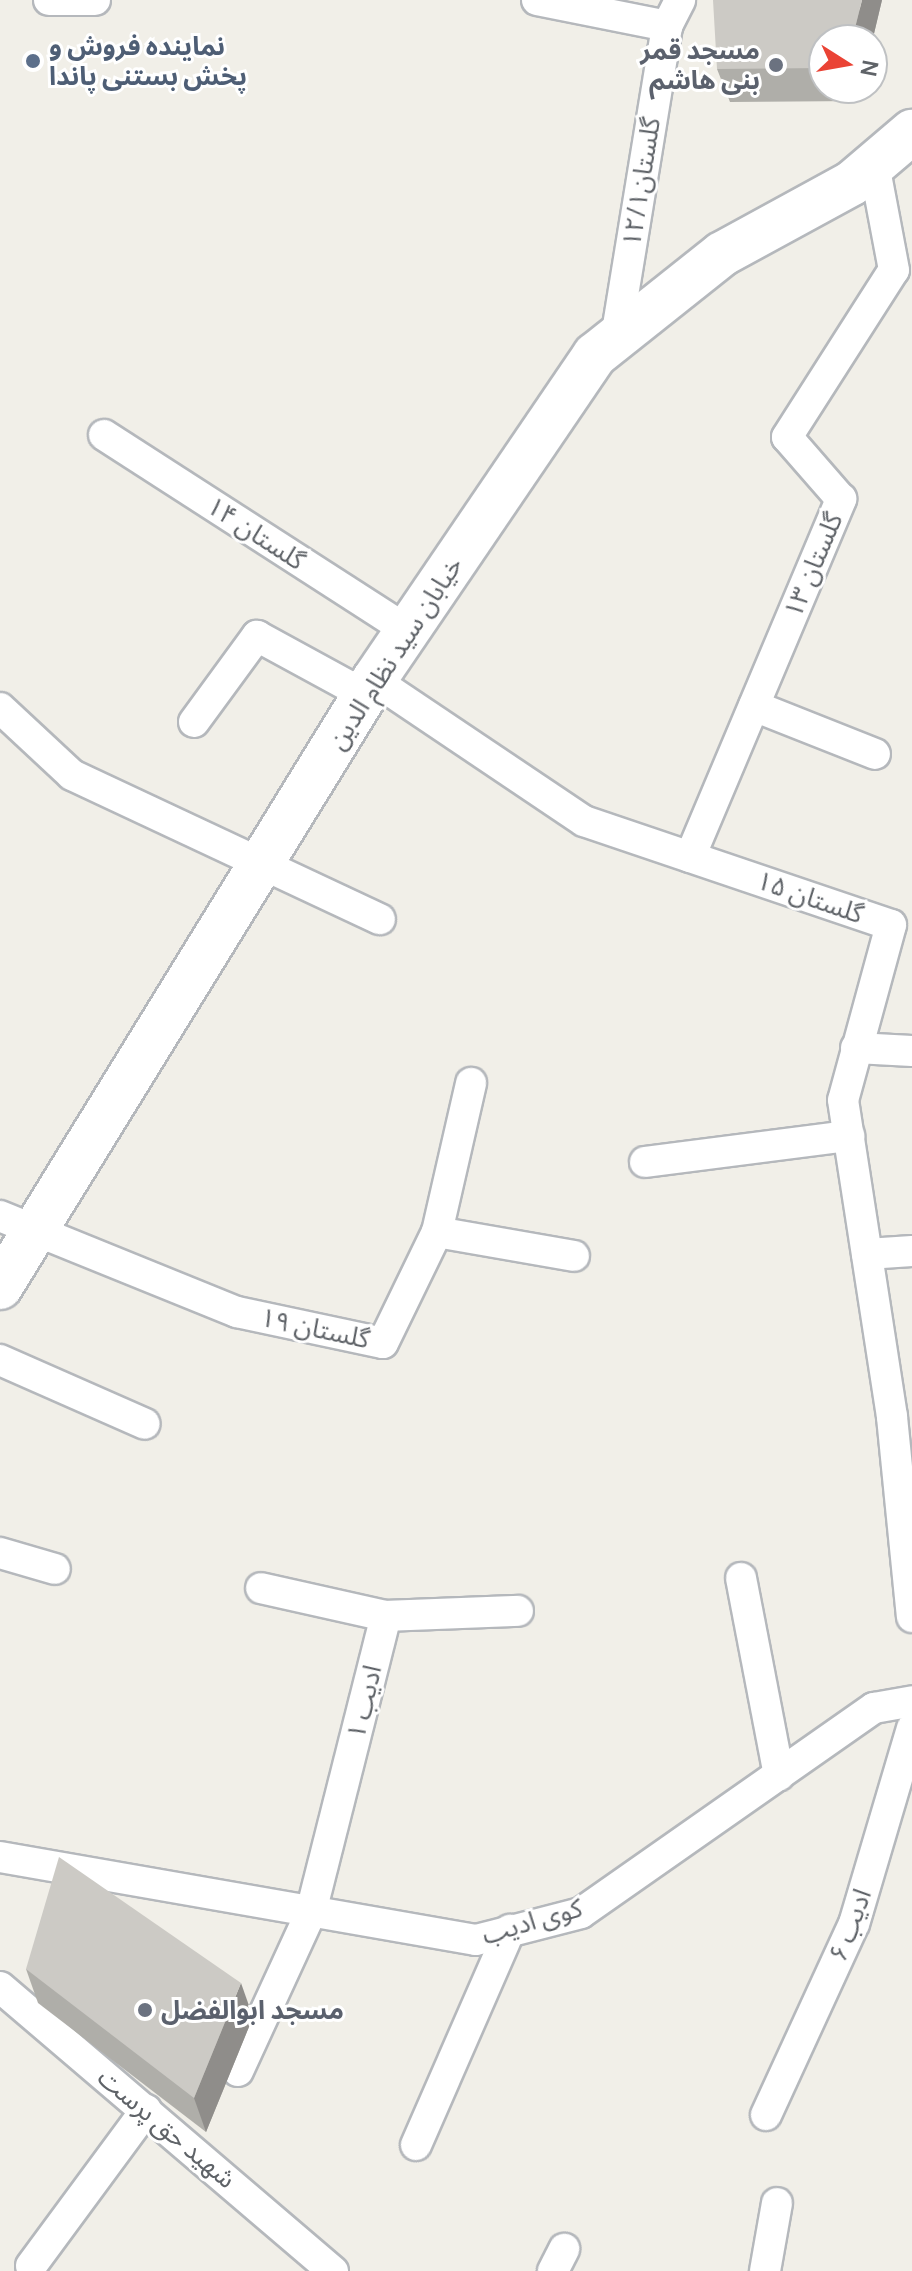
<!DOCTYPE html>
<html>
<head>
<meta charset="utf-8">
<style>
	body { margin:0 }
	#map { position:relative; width:912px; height:2271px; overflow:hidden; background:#f1efe8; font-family:Manrope,"Noto Sans Arabic",sans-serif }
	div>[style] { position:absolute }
	.roads { filter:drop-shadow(2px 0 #b5b8bc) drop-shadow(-2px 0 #b5b8bc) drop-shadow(0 2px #b5b8bc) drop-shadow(0 -2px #b5b8bc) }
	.minor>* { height:30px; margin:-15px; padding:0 15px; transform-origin:15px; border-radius:15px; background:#fff }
	.secondary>* { height:44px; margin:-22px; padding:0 22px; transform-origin:22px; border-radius:22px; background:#fff }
	.wall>* { inset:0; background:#afaea9 }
	.shaded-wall>* { inset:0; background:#8f8d8a }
	.building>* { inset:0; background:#cccac5 }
	.dots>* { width:22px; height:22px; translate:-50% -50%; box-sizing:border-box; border:4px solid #fff; border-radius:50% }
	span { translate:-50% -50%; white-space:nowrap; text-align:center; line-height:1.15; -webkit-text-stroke:6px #fff; paint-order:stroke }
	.service-label { font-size:26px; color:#4e5e75; font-weight:700 }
	.left { translate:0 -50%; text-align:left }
	.worship-label { font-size:26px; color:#5b616d; font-weight:700 }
	.right { translate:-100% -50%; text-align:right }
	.street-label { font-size:26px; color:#5f6368 }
	.north { position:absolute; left:808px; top:24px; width:80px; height:80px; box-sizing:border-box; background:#fff; border:2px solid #bfc1c3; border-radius:50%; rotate:101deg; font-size:22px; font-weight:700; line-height:32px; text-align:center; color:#5f6368 }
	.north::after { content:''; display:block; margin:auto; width:28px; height:36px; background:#ea4335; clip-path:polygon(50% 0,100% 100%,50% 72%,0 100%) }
</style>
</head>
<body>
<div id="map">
	<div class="roads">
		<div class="minor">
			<div style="left:49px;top:0;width:46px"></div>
			<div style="left:537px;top:0;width:133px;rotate:11.3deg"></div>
			<div style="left:667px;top:26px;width:29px;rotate:-63deg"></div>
			<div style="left:616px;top:338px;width:316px;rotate:-80.7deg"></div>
			<div style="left:104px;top:435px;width:362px;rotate:32.8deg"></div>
			<div style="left:374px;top:680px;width:253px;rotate:33.9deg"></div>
			<div style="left:584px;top:821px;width:324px;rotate:18.7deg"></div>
			<div style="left:891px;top:925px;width:181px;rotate:105.3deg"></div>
			<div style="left:843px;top:1100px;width:321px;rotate:81.2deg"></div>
			<div style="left:892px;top:1417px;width:201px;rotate:84.3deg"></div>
			<div style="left:754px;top:706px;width:130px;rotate:21.6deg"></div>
			<div style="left:0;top:708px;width:98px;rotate:42.9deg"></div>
			<div style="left:72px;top:775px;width:340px;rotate:25.1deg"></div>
			<div style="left:194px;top:722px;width:107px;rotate:-53.8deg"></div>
			<div style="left:257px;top:636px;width:123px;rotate:28.6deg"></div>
			<div style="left:690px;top:857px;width:389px;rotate:-67.1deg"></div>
			<div style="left:841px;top:499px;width:82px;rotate:-131.1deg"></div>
			<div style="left:787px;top:437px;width:198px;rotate:-57.4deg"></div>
			<div style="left:894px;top:270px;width:108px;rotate:-100.7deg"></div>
			<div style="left:856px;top:1048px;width:56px;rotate:3.1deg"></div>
			<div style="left:645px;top:1162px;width:206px;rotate:-7.3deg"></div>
			<div style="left:0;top:1216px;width:256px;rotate:22.1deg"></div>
			<div style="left:237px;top:1312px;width:149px;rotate:12deg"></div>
			<div style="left:383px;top:1343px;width:123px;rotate:-64.1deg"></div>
			<div style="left:437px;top:1232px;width:153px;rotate:-77.1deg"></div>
			<div style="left:437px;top:1232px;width:139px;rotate:9.9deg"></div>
			<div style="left:867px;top:1254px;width:45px;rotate:-3.8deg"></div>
			<div style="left:0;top:1360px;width:158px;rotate:23.8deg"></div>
			<div style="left:0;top:1553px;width:57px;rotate:16.2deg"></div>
			<div style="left:741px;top:1578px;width:201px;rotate:79.1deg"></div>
			<div style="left:386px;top:1616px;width:132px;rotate:-2.2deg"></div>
			<div style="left:0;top:1857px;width:483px;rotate:9.9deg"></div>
			<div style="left:476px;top:1940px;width:108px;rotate:-14.4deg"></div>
			<div style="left:581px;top:1913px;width:358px;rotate:-35deg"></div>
			<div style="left:874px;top:1708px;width:39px;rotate:-10deg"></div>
			<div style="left:0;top:1987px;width:438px;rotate:40.5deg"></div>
			<div style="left:238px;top:2071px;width:175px;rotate:-65.3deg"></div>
			<div style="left:311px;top:1912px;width:305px;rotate:-75.8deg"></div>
			<div style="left:386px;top:1616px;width:128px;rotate:-167.4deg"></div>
			<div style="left:766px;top:2115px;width:210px;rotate:-65.3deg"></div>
			<div style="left:854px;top:1924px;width:204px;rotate:-73.5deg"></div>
			<div style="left:416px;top:2145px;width:235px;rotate:-66.4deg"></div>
			<div style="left:31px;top:2266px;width:194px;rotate:-53.6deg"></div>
			<div style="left:553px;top:2271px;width:25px;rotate:-63deg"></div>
			<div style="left:765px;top:2271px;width:69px;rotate:-80deg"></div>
		</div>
		<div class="secondary">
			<div style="left:0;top:1287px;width:713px;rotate:-58.36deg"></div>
			<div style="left:374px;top:680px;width:393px;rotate:-55.8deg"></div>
			<div style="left:595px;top:355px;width:162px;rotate:-38.5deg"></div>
			<div style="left:722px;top:254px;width:148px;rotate:-28.6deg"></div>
			<div style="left:852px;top:183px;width:79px;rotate:-40.4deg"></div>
		</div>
	</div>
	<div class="wall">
		<div style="clip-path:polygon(882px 0,872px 42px,872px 40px,824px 40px,824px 88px,861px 88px,858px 101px,730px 102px,717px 69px)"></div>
		<div style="clip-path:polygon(26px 1969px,253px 2017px,206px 2132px,38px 2003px)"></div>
	</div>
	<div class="shaded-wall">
		<div style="clip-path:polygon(862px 0,882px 0,872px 42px,872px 40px,852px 40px)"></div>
		<div style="clip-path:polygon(853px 88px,861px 88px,858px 101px)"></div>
		<div style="clip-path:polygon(241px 1983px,253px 2017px,206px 2132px,194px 2098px)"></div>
	</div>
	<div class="building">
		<div style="clip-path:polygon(713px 0,862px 0,852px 40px,824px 40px,824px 68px,717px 69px)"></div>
		<div style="clip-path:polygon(59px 1857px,241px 1983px,194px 2098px,26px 1969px)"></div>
	</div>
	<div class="dots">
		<div style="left:33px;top:61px;background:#5c6f8a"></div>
		<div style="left:776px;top:65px;background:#6b7280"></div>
		<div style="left:145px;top:2010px;background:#6b7280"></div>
	</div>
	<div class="service-label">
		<span class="left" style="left:49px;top:61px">نماینده فروش و<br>پخش بستنی پاندا</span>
	</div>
	<div class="worship-label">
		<span class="right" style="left:760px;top:65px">مسجد قمر<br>بنی هاشم</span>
		<span class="left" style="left:161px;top:2010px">مسجد ابوالفضل</span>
	</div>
	<div class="street-label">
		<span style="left:641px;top:182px;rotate:-81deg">گلستان۱۲/۱</span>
		<span style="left:256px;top:533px;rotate:33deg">گلستان ۱۴</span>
		<span style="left:813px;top:565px;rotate:-67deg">گلستان ۱۳</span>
		<span style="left:395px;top:653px;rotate:-57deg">خیابان سید نظام الدین</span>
		<span style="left:810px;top:897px;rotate:19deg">گلستان ۱۵</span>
		<span style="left:315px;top:1328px;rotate:12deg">گلستان ۱۹</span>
		<span style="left:364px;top:1702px;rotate:-76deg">ادیب ۱</span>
		<span style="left:532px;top:1921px;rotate:-16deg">کوی ادیب</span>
		<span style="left:850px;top:1925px;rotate:-69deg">ادیب ۶</span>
		<span style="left:167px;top:2128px;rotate:40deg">شهید حق پرست</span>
	</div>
	<div class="north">N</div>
</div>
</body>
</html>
